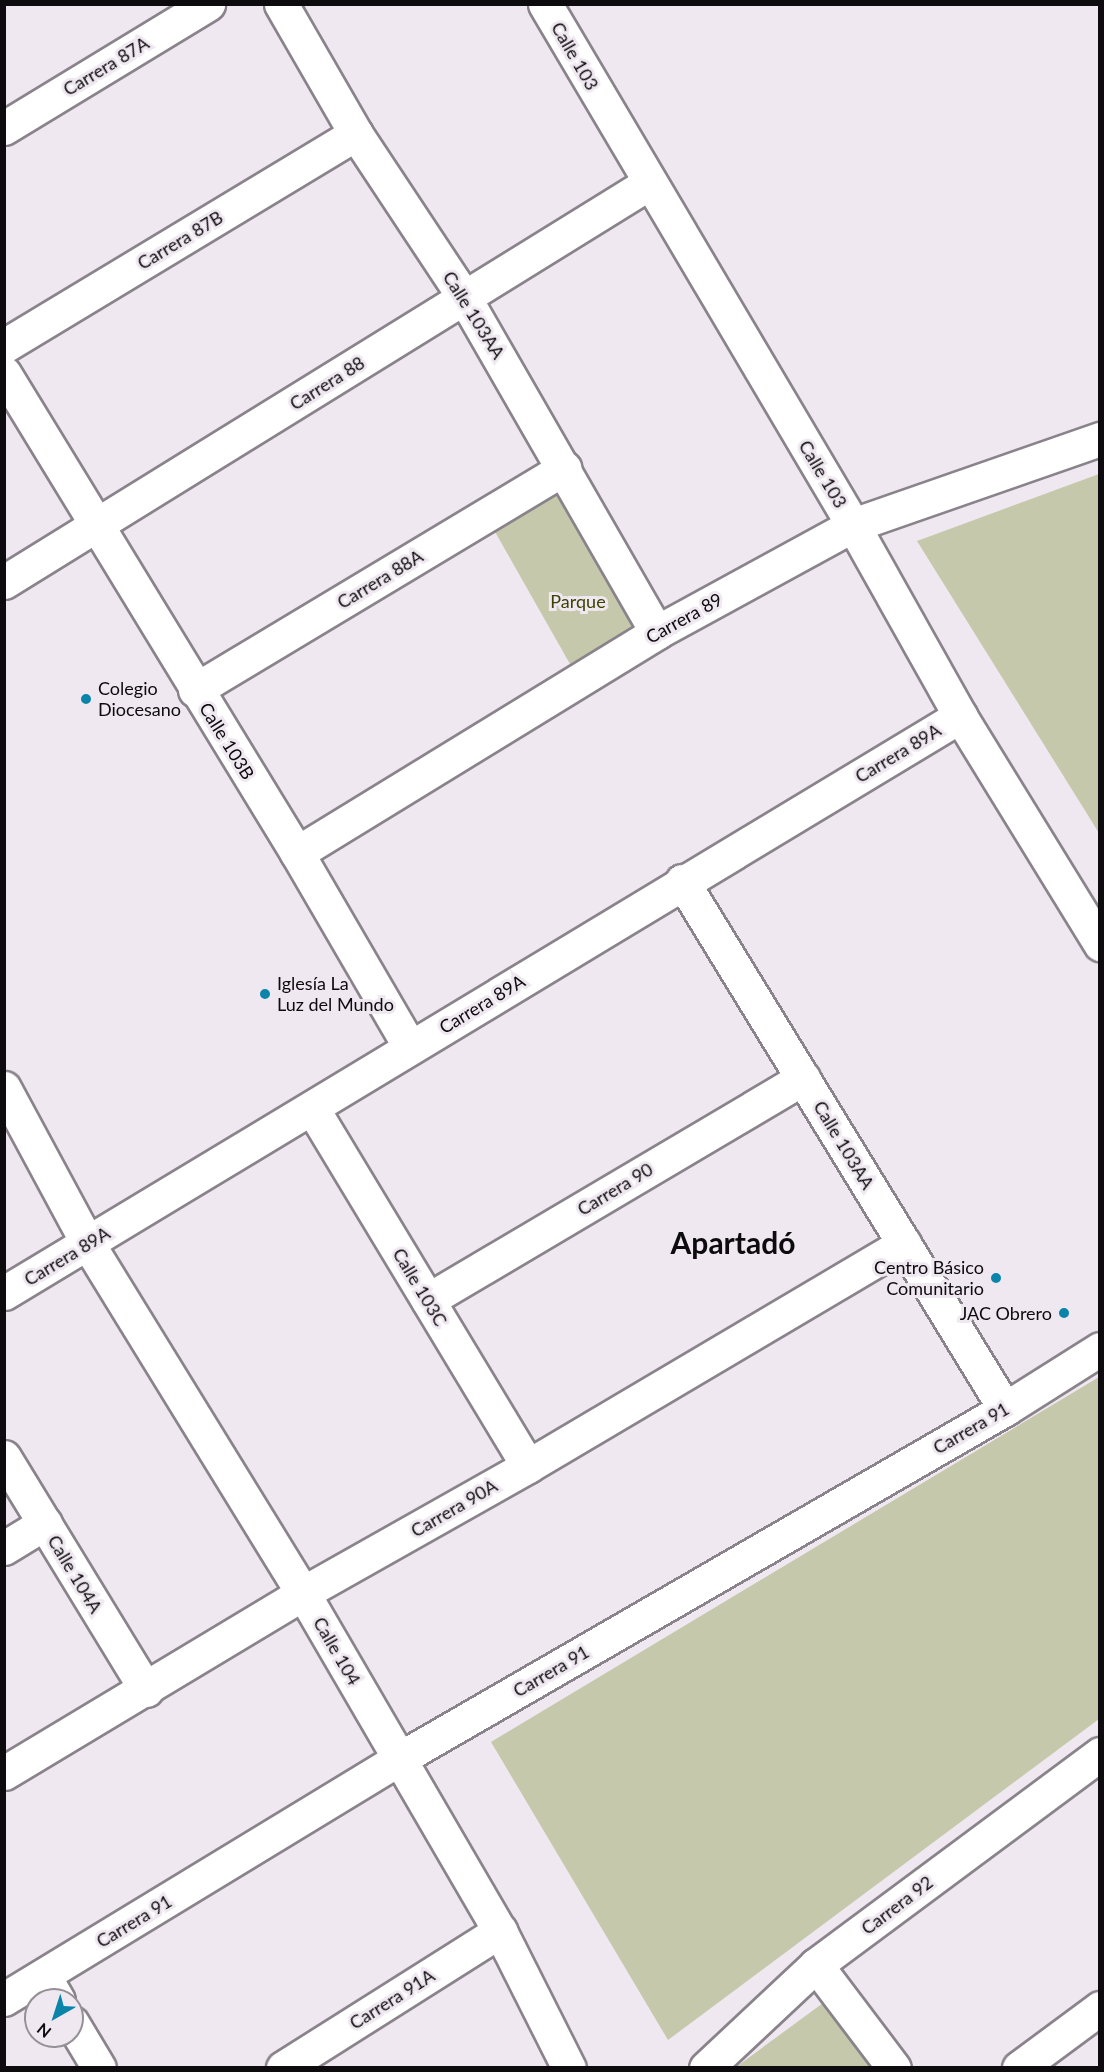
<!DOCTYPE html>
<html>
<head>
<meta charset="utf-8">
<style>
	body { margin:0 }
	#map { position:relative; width:1104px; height:2072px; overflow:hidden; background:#efe8f0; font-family:Lato,sans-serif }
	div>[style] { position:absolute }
	.green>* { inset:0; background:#c5c8ab }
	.roads { filter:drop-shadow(2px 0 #8a838b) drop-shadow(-2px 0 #8a838b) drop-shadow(0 2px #8a838b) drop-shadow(0 -2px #8a838b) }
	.minor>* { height:33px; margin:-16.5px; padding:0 16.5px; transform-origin:16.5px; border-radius:16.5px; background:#fff }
	.dots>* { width:16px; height:16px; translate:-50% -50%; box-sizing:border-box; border:3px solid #efe8f0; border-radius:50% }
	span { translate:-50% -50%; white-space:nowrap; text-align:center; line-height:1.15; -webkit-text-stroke:6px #efe8f0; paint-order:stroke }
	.street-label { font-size:18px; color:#0d0b0e }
	.park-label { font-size:18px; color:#3e4103 }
	.poi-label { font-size:18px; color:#0d0b0e }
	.left { translate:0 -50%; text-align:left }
	.right { translate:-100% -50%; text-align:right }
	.town-label { font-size:30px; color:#0d0b0e; font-weight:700 }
	.frame { position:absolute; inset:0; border:6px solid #0d0b0e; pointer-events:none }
	.north { position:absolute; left:24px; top:1988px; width:60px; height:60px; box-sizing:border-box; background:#efe8f0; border:2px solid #959096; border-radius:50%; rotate:219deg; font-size:16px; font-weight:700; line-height:24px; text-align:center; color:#0d0b0e }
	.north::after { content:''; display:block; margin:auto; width:21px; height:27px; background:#0a84a9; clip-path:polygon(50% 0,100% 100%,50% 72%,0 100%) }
</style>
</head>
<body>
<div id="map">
	<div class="green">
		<div style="clip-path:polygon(1099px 474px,1100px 474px,1099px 833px,917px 541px)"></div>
		<div style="clip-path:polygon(559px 492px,636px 625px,570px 664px,494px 530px)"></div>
		<div style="clip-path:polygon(1099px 1377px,1099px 1719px,668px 2040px,491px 1742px)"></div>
		<div style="clip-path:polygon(823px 2003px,870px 2067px,736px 2067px)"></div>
	</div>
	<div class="roads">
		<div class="minor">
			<div style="left:281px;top:4px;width:150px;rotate:60deg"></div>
			<div style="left:356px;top:134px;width:196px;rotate:56.5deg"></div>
			<div style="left:464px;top:297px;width:387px;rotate:60.1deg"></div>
			<div style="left:545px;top:4px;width:605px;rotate:59.41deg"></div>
			<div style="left:853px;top:525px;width:219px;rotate:60.7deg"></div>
			<div style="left:960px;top:716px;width:268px;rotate:58.4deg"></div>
			<div style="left:4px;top:128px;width:239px;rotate:-31.3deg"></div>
			<div style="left:4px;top:346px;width:411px;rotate:-31.1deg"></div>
			<div style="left:4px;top:373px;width:562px;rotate:58.6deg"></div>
			<div style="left:297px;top:853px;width:225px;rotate:59.8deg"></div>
			<div style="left:4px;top:582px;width:758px;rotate:-31.74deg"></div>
			<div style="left:195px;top:690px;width:431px;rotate:-31deg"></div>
			<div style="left:297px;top:853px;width:422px;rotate:-31.5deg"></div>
			<div style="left:657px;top:632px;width:223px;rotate:-28.6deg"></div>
			<div style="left:853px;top:525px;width:262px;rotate:-19.2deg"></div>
			<div style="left:682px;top:881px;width:619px;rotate:58.54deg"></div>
			<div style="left:4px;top:1088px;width:177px;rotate:61.7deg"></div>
			<div style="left:88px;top:1244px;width:410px;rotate:58.4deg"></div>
			<div style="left:303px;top:1593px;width:391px;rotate:59.8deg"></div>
			<div style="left:500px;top:1931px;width:153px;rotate:63.3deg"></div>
			<div style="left:312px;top:1108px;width:418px;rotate:58.9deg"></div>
			<div style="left:4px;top:1293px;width:1117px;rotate:-31.11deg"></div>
			<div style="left:428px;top:1300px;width:436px;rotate:-30.6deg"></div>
			<div style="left:4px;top:1457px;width:273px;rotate:58.6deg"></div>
			<div style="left:4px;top:1548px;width:48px;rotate:-31.4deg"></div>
			<div style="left:4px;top:1773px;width:349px;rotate:-31deg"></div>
			<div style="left:303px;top:1593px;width:258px;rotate:-29.4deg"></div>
			<div style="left:528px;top:1466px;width:437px;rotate:-30.6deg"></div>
			<div style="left:816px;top:1965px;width:129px;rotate:52.9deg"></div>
			<div style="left:44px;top:1976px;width:28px;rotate:60deg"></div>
			<div style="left:4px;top:1999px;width:462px;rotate:-31.3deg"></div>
			<div style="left:399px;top:1759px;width:700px;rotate:-30.01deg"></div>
			<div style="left:1005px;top:1409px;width:112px;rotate:-32.3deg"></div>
			<div style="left:72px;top:2023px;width:52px;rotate:59deg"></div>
			<div style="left:283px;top:2068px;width:257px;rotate:-32.3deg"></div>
			<div style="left:706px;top:2068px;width:151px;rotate:-43.1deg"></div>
			<div style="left:816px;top:1965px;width:354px;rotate:-36.6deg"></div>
			<div style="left:1019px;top:2068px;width:101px;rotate:-36.5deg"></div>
		</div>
	</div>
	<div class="dots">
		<div style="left:86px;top:699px;background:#0a84a9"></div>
		<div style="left:265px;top:994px;background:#0a84a9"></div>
		<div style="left:996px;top:1278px;background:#0a84a9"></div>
		<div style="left:1064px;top:1313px;background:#0a84a9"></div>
	</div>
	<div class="street-label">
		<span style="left:575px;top:56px;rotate:60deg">Calle 103</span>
		<span style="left:106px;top:66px;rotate:-31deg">Carrera 87A</span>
		<span style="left:180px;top:240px;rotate:-31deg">Carrera 87B</span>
		<span style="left:474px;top:315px;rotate:58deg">Calle 103AA</span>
		<span style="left:327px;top:383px;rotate:-32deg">Carrera 88</span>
		<span style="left:823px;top:474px;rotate:59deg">Calle 103</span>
		<span style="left:380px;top:579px;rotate:-31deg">Carrera 88A</span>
		<span style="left:684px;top:618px;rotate:-29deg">Carrera 89</span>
		<span style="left:227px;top:741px;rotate:58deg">Calle 103B</span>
		<span style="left:898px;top:753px;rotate:-31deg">Carrera 89A</span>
		<span style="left:482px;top:1004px;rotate:-31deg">Carrera 89A</span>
		<span style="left:844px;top:1145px;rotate:59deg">Calle 103AA</span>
		<span style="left:615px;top:1189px;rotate:-31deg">Carrera 90</span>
		<span style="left:67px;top:1256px;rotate:-31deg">Carrera 89A</span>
		<span style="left:420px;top:1287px;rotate:59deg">Calle 103C</span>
		<span style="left:971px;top:1428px;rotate:-30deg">Carrera 91</span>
		<span style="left:454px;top:1508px;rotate:-30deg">Carrera 90A</span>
		<span style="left:75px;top:1574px;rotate:59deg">Calle 104A</span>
		<span style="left:337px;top:1651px;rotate:60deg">Calle 104</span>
		<span style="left:551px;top:1671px;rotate:-30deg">Carrera 91</span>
		<span style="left:897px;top:1905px;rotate:-37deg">Carrera 92</span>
		<span style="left:134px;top:1921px;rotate:-31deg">Carrera 91</span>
		<span style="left:392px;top:1999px;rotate:-32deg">Carrera 91A</span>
	</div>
	<div class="park-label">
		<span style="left:578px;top:601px">Parque</span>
	</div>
	<div class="poi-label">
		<span class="left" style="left:98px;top:699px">Colegio<br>Diocesano</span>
		<span class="left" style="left:277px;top:994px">Iglesía La<br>Luz del Mundo</span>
		<span class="right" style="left:984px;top:1278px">Centro Básico<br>Comunitario</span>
		<span class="right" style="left:1052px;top:1313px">JAC Obrero</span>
	</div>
	<div class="town-label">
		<span style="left:733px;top:1242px">Apartadó</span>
	</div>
	<div class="frame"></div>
	<div class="north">N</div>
</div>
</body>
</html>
